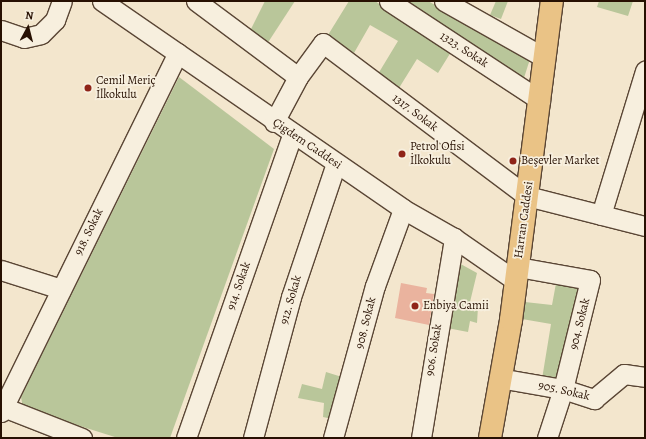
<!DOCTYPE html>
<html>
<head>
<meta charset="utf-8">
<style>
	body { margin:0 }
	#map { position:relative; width:646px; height:439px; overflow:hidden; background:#f3e6cd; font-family:Alegreya,serif }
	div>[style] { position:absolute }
	.green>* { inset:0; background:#b9c69a }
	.building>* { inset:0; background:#eab39e }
	.roads { filter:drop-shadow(1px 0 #5a4635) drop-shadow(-1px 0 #5a4635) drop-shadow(0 1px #5a4635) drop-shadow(0 -1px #5a4635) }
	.minor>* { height:19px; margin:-9.5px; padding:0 9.5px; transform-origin:9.5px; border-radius:9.5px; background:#f7efde }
	.major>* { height:22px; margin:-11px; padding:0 11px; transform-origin:11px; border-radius:11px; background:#eac386 }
	.dots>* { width:11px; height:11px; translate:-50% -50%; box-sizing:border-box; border:2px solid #f7efde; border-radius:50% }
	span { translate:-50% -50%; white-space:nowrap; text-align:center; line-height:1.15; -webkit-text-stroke:3.5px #f7efde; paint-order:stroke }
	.street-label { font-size:12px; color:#271002 }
	.poi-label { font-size:12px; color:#271002 }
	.left { translate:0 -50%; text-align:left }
	.frame { position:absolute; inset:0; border:2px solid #271002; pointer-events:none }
	.north { position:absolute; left:8px; top:8px; width:40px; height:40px; -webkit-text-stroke:3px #f7efde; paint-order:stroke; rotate:7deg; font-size:11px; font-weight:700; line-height:16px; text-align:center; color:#271002 }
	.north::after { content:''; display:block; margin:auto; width:14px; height:18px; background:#271002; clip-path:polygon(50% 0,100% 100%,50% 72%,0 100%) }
</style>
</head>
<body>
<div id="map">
	<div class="green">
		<div style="clip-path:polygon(265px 1px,295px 1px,267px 44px,250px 31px)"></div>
		<div style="clip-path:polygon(349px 1px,375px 1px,451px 52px,438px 73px,417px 59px,399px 88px,378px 74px,398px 41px,370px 25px,354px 53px,328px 35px)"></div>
		<div style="clip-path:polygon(402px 1px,428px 1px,530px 59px,523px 81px)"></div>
		<div style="clip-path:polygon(496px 1px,508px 1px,501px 19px,490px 15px)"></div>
		<div style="clip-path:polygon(599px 1px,633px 1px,628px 16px,597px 7px)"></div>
		<div style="clip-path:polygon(179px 77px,274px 149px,170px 438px,118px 438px,23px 408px,21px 397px)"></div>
		<div style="clip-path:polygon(457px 262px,477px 273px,470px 302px,478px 307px,477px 323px,470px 321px,468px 332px,447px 328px)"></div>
		<div style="clip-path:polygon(557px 278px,586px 284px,562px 382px,542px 379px,551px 324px,522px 319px,525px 302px,552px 305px)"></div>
		<div style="clip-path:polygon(326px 372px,342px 377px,332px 419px,323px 417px,324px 403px,298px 398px,302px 384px,322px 389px)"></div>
	</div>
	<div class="building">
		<div style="clip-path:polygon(401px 283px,427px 288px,426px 293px,434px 294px,429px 325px,395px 318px)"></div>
	</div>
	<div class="roads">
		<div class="minor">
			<div style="left:102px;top:1px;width:366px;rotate:34.6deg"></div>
			<div style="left:403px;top:209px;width:59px;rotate:29.6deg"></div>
			<div style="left:454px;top:238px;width:75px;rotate:34.7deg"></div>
			<div style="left:196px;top:1px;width:127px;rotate:36.7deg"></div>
			<div style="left:389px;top:1px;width:181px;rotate:33.3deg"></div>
			<div style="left:444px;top:1px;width:116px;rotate:29.4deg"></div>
			<div style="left:1px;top:30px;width:24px;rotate:19deg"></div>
			<div style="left:24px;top:38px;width:17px;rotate:-13deg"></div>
			<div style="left:41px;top:34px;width:20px;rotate:-45deg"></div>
			<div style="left:55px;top:20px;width:20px;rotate:-70deg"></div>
			<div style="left:274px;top:122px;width:51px;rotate:-61.9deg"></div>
			<div style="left:298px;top:77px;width:42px;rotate:-53.7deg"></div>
			<div style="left:323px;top:43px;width:255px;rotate:36.9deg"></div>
			<div style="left:527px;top:196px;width:122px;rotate:14.3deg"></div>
			<div style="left:601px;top:215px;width:151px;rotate:-73deg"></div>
			<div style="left:518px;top:267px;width:73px;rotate:10.2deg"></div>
			<div style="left:590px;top:280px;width:112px;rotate:103.9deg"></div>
			<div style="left:563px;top:389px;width:52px;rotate:108.1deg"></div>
			<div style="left:1px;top:270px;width:63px;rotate:17.6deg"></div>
			<div style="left:499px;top:378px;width:65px;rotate:9.8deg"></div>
			<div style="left:563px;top:389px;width:33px;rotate:18deg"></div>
			<div style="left:594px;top:399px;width:39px;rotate:-40deg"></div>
			<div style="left:624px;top:374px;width:21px;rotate:8deg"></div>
			<div style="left:3px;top:407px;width:85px;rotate:21.4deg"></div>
			<div style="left:1px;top:412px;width:400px;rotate:-63.8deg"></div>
			<div style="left:186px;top:438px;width:323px;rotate:-70.7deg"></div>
			<div style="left:253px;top:438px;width:146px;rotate:-74.9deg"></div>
			<div style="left:291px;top:297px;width:141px;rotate:-71.4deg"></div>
			<div style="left:333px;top:438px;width:158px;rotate:-74.6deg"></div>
			<div style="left:375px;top:286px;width:82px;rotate:-70deg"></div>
			<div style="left:421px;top:438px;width:203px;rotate:-80.6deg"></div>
		</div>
		<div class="major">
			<div style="left:490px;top:438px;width:120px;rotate:-79.9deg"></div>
			<div style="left:511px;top:320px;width:322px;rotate:-82.7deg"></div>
		</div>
	</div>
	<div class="dots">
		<div style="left:88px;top:88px;background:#8f2418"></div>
		<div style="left:402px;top:154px;background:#8f2418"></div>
		<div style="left:513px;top:161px;background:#8f2418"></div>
		<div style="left:415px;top:306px;background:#8f2418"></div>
	</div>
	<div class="street-label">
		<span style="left:464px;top:50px;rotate:33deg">1323. Sokak</span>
		<span style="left:415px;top:113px;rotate:37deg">1317. Sokak</span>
		<span style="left:307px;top:144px;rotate:34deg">Çigdem Caddesi</span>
		<span style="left:524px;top:220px;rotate:-82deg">Harran Caddesi</span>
		<span style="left:89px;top:232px;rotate:-64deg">918. Sokak</span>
		<span style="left:239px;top:286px;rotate:-71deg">914. Sokak</span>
		<span style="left:291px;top:300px;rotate:-74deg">912. Sokak</span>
		<span style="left:366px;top:323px;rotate:-76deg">908. Sokak</span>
		<span style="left:580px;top:324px;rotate:-76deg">904. Sokak</span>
		<span style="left:434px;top:350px;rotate:-81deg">906. Sokak</span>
		<span style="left:564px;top:391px;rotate:13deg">905. Sokak</span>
	</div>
	<div class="poi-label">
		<span class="left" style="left:96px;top:88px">Cemil Meriç<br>İlkokulu</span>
		<span class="left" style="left:410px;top:154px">Petrol Ofisi<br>İlkokulu</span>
		<span class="left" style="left:521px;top:161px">Beşevler Market</span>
		<span class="left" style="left:423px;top:306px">Enbiya Camii</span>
	</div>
	<div class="frame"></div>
	<div class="north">N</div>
</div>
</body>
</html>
